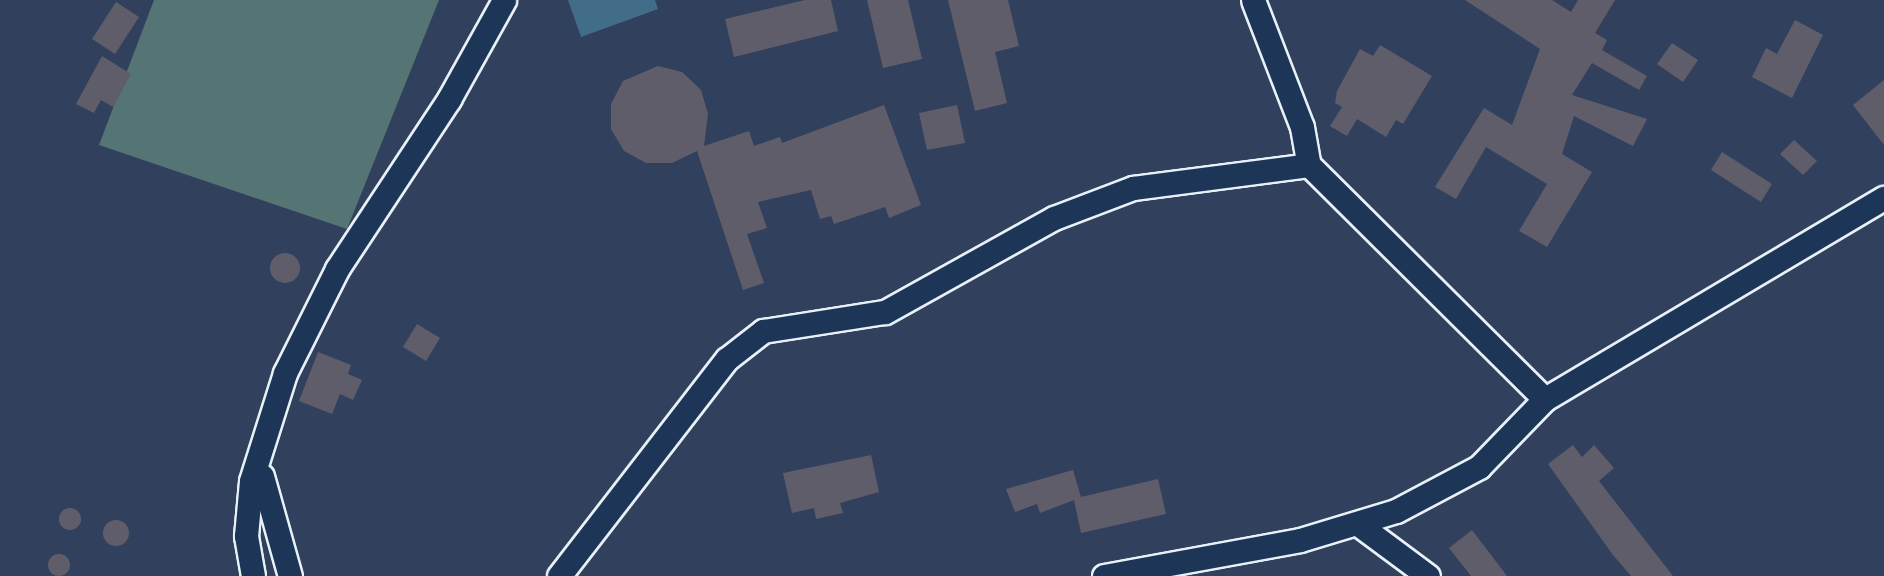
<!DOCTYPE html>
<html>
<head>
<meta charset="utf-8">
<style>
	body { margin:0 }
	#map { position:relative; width:1884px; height:576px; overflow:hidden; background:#31415d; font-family:"Indie Flower",sans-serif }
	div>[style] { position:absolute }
	.green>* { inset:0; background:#547574 }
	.water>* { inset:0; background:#426d88 }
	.building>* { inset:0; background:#605d6b }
	.round { border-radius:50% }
	.roads { filter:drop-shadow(2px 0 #e8f1f8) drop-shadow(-2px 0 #e8f1f8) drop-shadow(0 2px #e8f1f8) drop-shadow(0 -2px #e8f1f8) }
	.minor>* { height:23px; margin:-11.5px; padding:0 11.5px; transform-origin:11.5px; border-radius:11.5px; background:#1d3557 }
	span { translate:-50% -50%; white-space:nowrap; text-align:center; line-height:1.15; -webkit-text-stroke:5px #1d3557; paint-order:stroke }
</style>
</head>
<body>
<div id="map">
	<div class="green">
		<div style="clip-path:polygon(154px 0,439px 0,347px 229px,99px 145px)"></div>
	</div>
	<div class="water">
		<div style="clip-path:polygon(568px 0,655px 0,658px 9px,581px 37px)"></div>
	</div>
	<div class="building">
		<div style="clip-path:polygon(805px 0,831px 0,838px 31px,734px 57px,725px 19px)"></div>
		<div style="clip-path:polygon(867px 0,908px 0,922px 59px,883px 68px)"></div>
		<div style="clip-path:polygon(948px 0,1008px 0,1019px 46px,995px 52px,1007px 103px,975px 111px)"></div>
		<div style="clip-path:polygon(1465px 0,1552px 0,1571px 12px,1578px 0,1615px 0,1595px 33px,1607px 40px,1602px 50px,1647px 76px,1639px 90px,1592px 63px,1572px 95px,1647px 119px,1633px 146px,1574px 116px,1562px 154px,1592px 172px,1547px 247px,1519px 231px,1547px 184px,1486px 147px,1456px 199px,1435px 187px,1484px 108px,1512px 125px,1540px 49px)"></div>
		<div style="clip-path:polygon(116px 2px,139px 17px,115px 54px,92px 39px)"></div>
		<div style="clip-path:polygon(1795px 20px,1823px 35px,1792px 98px,1752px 77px,1766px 48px,1777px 54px)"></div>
		<div style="clip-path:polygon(1672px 43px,1698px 60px,1683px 82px,1657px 64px)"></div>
		<div style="clip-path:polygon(1380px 45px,1432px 76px,1403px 124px,1396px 120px,1386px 137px,1357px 119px,1347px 136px,1330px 126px,1342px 107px,1335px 103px,1337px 91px,1360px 49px,1373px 56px)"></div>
		<div style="clip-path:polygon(102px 56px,131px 74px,113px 107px,101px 100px,94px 113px,76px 104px)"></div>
		<div style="clip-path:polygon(658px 66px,682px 72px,701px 90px,708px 114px,704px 146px,749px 131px,754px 146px,780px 137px,782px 143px,884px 105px,921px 205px,889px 218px,885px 207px,834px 224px,831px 216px,820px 219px,811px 190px,758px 202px,767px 228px,747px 234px,764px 283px,743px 290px,697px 151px,672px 163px,646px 163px,624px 151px,611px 129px,611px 104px,623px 81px)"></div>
		<div style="clip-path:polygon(1884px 80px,1884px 145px,1853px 105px)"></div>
		<div style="clip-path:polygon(957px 105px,965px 143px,927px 150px,919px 113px)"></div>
		<div style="clip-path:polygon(1794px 140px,1817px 161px,1803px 175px,1780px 154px)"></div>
		<div style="clip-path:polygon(1722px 152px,1772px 184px,1761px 202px,1711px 170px)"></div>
		<div class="round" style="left:270px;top:253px;width:30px;height:30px"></div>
		<div style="clip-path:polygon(417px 324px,440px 338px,426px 361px,403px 347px)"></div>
		<div style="clip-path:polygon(318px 352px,351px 365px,348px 374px,362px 380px,353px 400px,340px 394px,332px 414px,299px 401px)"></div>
		<div style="clip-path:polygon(1573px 445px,1582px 457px,1594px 445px,1614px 468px,1599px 481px,1673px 576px,1631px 576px,1613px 555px,1548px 464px)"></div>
		<div style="clip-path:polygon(871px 455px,879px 492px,840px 503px,843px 513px,816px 519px,814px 508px,792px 513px,783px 473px)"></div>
		<div style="clip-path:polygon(1073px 470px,1081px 497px,1158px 479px,1166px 514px,1081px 533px,1074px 500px,1040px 513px,1037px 504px,1015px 512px,1006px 489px)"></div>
		<div class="round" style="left:59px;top:508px;width:22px;height:22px"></div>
		<div class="round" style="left:103px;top:520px;width:26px;height:26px"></div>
		<div style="clip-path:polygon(1472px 530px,1507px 576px,1471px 576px,1449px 548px)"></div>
		<div class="round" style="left:48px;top:554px;width:22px;height:22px"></div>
	</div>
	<div class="roads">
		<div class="minor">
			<div style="left:1253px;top:0;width:136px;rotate:68.9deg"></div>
			<div style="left:1302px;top:127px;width:39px;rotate:80deg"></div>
			<div style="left:1309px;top:165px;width:332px;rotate:44.8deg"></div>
			<div style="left:262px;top:476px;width:104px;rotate:74.4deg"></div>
			<div style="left:1358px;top:524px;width:87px;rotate:36.6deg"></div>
			<div style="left:253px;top:576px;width:41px;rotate:-99.9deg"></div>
			<div style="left:246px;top:536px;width:55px;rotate:-84.8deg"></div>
			<div style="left:251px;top:481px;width:113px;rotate:-72.5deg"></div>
			<div style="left:285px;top:373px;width:116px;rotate:-63.4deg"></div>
			<div style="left:337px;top:269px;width:204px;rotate:-56.6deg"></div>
			<div style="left:449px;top:99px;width:113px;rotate:-60.9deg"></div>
			<div style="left:559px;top:576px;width:274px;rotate:-52.3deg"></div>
			<div style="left:727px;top:359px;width:46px;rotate:-37.9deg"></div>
			<div style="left:763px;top:331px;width:123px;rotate:-8.9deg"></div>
			<div style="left:885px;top:312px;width:193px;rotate:-29.1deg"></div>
			<div style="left:1054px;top:218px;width:85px;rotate:-20.8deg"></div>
			<div style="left:1133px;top:188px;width:177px;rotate:-7.4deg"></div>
			<div style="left:1104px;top:576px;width:199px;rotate:-10.4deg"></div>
			<div style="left:1300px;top:540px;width:100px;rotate:-16.8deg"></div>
			<div style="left:1396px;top:511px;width:94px;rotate:-27.9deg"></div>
			<div style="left:1479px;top:467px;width:95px;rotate:-45.9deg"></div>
			<div style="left:1545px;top:399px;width:394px;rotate:-30.7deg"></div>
		</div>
	</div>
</div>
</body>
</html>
